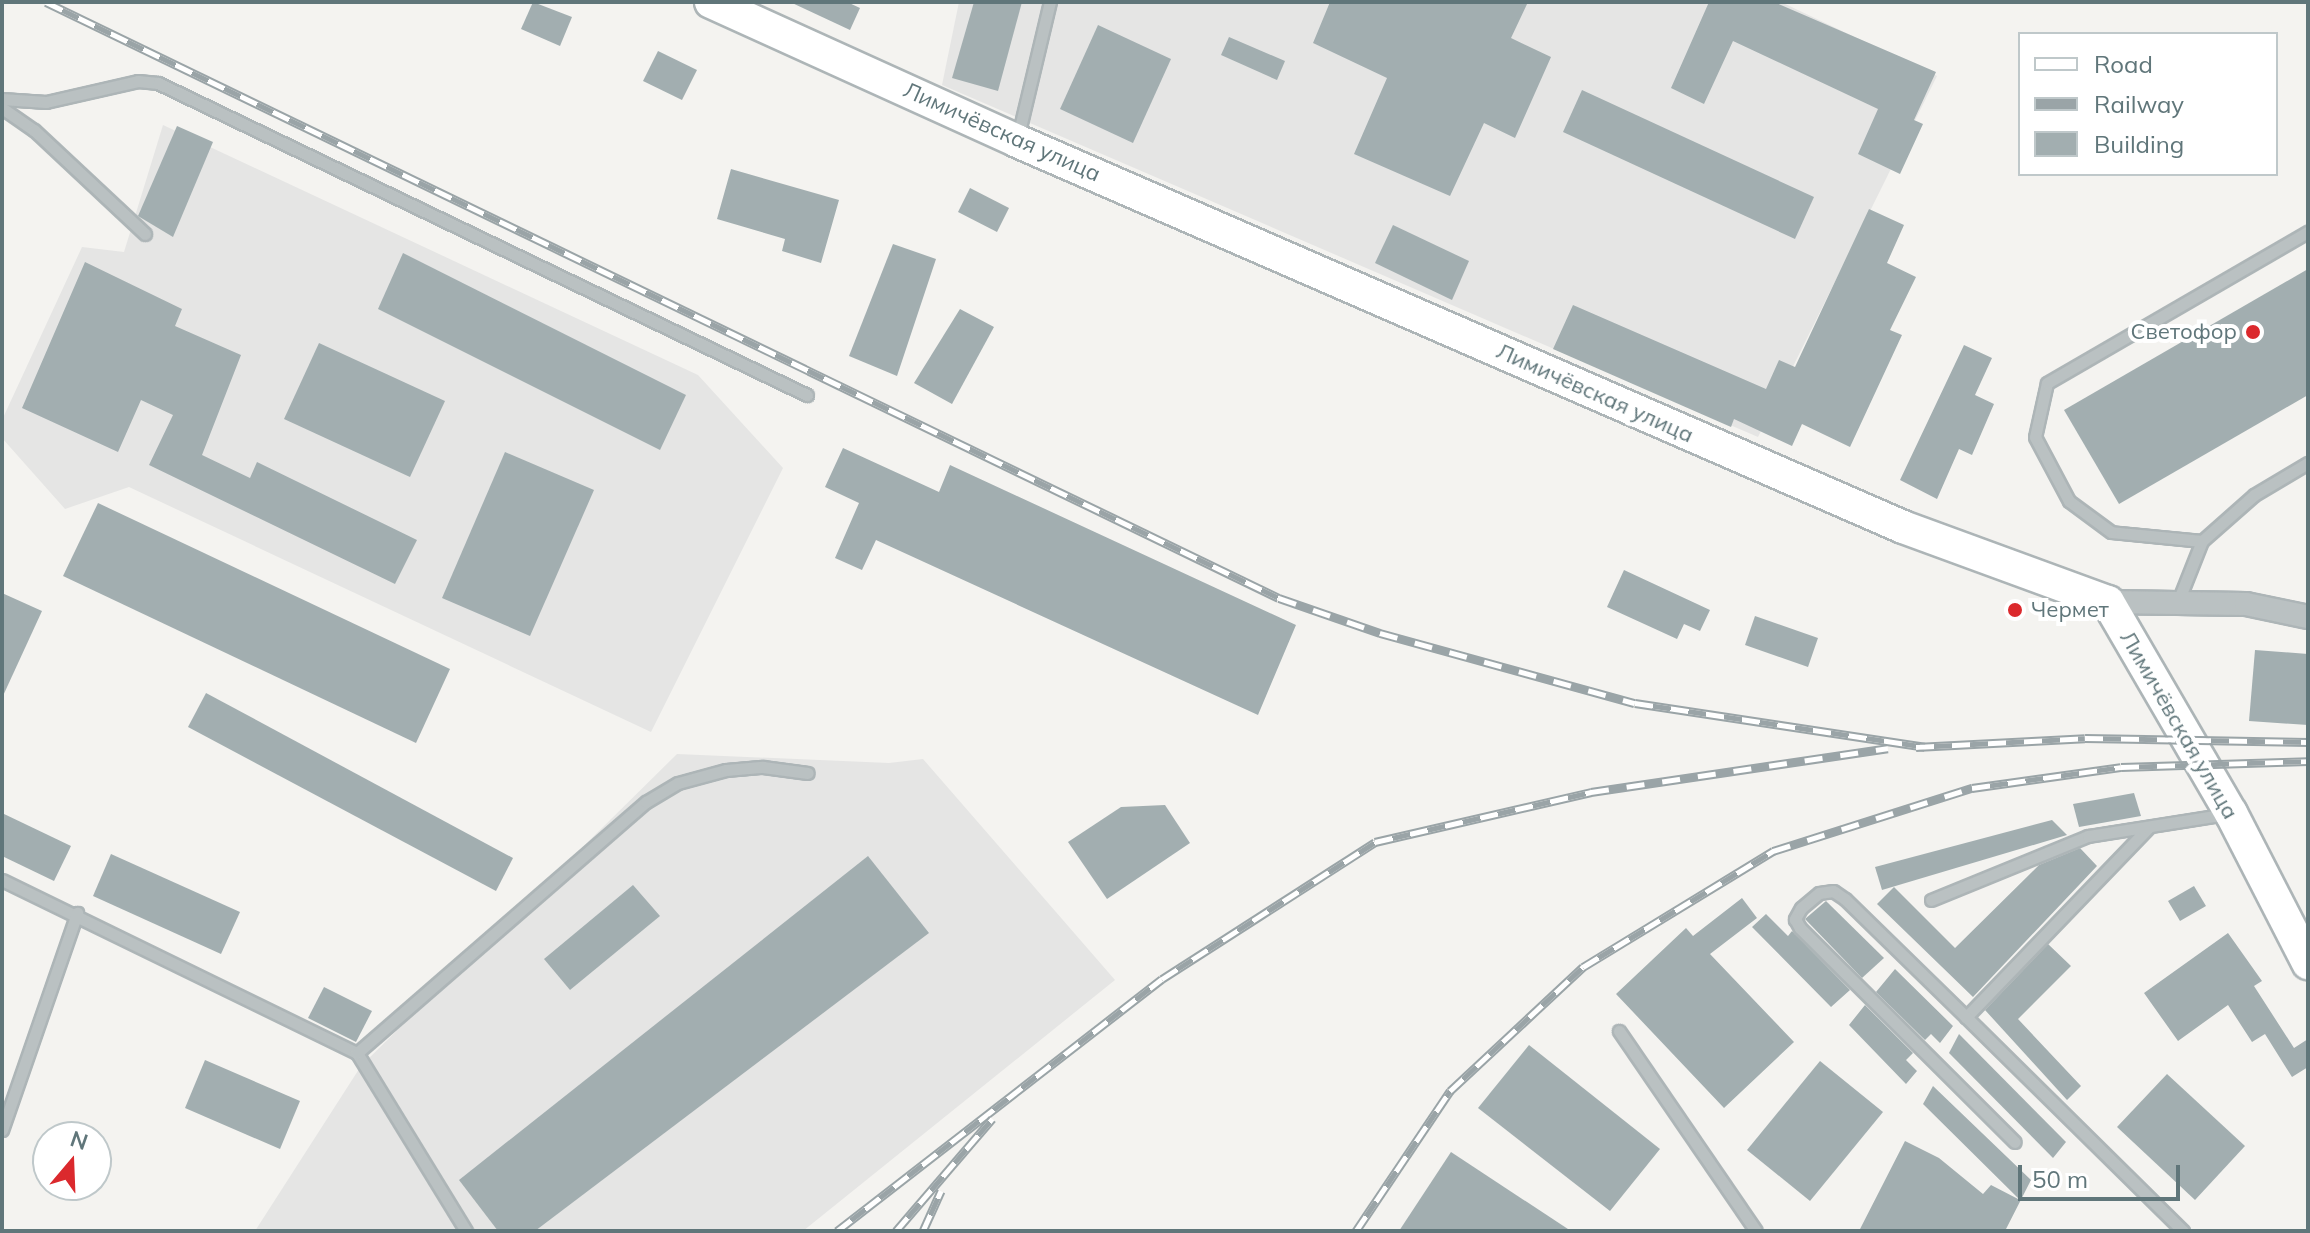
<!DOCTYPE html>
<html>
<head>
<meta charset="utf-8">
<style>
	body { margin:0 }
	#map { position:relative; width:2310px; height:1233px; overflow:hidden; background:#f4f3f0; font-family:Mulish,sans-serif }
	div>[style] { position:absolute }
	.built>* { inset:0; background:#e5e5e4 }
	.building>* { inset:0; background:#a2aeb0 }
	.roads { filter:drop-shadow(2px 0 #adb5b7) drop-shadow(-2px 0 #adb5b7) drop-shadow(0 2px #adb5b7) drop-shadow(0 -2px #adb5b7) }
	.service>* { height:11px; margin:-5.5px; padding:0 5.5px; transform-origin:5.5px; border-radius:5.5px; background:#bac1c2 }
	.minor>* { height:22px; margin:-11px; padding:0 11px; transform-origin:11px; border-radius:11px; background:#bac1c2 }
	.secondary>* { height:32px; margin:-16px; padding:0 16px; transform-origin:16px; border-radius:16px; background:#fff }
	.rail>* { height:9px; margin-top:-4.5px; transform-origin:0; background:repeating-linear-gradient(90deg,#fff 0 18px,#9aa4a7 0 36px); box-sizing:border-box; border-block:2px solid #9aa4a7 }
	.dots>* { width:22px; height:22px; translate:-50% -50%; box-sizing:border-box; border:4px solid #fff; border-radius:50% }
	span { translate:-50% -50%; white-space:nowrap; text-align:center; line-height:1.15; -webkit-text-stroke:8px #fff; paint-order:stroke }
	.street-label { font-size:22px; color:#60767a }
	.poi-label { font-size:22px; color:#60767a }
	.right { translate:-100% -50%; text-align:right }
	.left { translate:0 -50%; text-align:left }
	.frame { position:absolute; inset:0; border:4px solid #60767a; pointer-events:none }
	.legend { position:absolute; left:2018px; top:32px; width:260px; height:144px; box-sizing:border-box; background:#fff; border:2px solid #bfc8ca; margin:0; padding:10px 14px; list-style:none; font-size:24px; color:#60767a }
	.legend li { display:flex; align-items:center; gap:16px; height:40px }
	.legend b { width:40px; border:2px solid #bfc8ca }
	.north { position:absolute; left:32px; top:1121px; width:80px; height:80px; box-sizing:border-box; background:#fff; border:2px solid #bfc8ca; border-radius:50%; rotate:19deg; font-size:22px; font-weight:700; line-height:32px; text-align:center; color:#60767a }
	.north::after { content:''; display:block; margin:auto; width:28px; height:36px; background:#db292d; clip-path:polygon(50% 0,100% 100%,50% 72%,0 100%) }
	.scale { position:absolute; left:2018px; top:1165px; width:162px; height:36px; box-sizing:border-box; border:4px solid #60767a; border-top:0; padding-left:10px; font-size:24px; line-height:28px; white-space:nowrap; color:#60767a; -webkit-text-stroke:6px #fff; paint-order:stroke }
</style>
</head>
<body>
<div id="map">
	<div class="built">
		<div style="clip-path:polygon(959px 2px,1781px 2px,1937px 76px,1758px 437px,942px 85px)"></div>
		<div style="clip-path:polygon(163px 125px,698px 375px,783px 468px,651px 732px,129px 487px,65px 509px,2px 438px,2px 420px,82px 247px,124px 252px)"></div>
		<div style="clip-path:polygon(677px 754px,889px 763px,923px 759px,1115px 980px,803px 1231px,255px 1231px,361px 1066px)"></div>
	</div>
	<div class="building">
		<div style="clip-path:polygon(533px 2px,572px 17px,560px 46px,521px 29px)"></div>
		<div style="clip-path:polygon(790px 2px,847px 2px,860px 8px,850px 30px)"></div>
		<div style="clip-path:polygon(974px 2px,1022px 2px,998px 91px,952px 78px)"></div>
		<div style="clip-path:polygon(1330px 2px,1528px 2px,1511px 38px,1551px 57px,1515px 138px,1484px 123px,1450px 196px,1354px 154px,1387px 78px,1313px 43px)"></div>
		<div style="clip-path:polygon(1709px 2px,1774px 2px,1936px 72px,1914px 120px,1923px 124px,1900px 174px,1858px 154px,1878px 109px,1733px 41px,1704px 104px,1671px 88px)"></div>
		<div style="clip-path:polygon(1098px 25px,1171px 59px,1133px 143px,1060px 109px)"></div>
		<div style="clip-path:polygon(1229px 37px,1285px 61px,1277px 80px,1221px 55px)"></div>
		<div style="clip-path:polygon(658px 51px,697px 70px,682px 100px,643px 81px)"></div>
		<div style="clip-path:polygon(1582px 90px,1814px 197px,1795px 239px,1563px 132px)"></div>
		<div style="clip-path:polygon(177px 126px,213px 142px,173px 237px,138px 216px)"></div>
		<div style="clip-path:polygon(731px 169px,839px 200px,821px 263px,782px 251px,785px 239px,717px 219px)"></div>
		<div style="clip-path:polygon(970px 188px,1009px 208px,997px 232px,958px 212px)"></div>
		<div style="clip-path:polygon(1869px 209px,1904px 225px,1887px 263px,1916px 277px,1890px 330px,1902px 335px,1850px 447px,1802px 424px,1792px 446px,1734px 419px,1731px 427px,1553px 349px,1573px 305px,1766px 389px,1779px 360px,1795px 367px)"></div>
		<div style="clip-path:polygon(1393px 225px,1469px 261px,1452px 300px,1375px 263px)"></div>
		<div style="clip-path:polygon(893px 244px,936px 259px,897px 376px,849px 356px)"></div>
		<div style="clip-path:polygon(403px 253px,686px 395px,660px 450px,378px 309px)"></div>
		<div style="clip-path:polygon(85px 262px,182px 309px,175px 326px,241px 355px,202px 455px,250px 478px,257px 462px,417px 540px,395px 584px,149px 465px,173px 415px,141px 400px,118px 452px,22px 408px)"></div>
		<div style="clip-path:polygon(2308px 269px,2308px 395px,2119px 504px,2064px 410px)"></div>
		<div style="clip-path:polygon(960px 309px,994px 327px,952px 404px,914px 383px)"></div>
		<div style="clip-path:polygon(319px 343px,445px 401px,410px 477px,284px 419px)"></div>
		<div style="clip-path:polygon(1964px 345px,1992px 358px,1975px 395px,1994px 404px,1972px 455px,1959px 449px,1937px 499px,1900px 480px)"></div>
		<div style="clip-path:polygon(843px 448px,939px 492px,950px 465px,1296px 625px,1258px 715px,876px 540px,862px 570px,835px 558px,859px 503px,825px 487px)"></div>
		<div style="clip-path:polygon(505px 452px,594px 490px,530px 636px,442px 598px)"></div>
		<div style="clip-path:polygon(98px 503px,450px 669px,416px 743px,63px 576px)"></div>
		<div style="clip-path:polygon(1624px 570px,1710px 610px,1700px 631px,1684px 624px,1677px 639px,1607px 607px)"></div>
		<div style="clip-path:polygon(2px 593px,42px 611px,2px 698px)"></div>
		<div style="clip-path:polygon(1755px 616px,1818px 638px,1808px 667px,1745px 645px)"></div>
		<div style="clip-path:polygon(2255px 650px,2308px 654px,2308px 725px,2249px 721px)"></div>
		<div style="clip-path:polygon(206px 693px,513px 858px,496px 891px,188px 727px)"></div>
		<div style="clip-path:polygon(2134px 793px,2141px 816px,2079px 827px,2073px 804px)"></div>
		<div style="clip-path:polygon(1165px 805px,1190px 843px,1107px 899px,1068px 842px,1121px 807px)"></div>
		<div style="clip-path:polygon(2px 813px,71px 846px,54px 881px,2px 856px)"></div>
		<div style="clip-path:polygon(2052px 820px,2067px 835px,1882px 890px,1875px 867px)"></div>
		<div style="clip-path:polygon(2080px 848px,2097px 866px,1973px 997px,1877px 904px,1894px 887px,1955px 948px,2039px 865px)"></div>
		<div style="clip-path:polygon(111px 854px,240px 912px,221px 954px,93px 896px)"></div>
		<div style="clip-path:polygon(868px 856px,929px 933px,535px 1231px,498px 1231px,459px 1180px)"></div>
		<div style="clip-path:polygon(633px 885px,660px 916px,570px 990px,544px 959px)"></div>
		<div style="clip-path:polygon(2194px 886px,2206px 906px,2180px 921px,2168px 901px)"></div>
		<div style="clip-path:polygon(1742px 898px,1757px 918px,1710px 954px,1794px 1042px,1724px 1108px,1616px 994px,1686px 928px,1693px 936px)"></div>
		<div style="clip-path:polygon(1826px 901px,1884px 958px,1862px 978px,1805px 919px)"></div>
		<div style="clip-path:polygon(1766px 914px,1788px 936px,1792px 931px,1850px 990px,1831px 1007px,1752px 927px)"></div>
		<div style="clip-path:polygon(2228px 933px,2262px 981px,2254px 986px,2294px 1048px,2308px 1039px,2308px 1067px,2292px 1077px,2265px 1034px,2252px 1042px,2228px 1005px,2178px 1041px,2144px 993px)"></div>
		<div style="clip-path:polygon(2048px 944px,2071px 966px,2018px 1019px,2081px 1086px,2067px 1100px,1985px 1010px)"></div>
		<div style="clip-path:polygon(1895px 969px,1953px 1026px,1940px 1043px,1931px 1034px,1925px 1040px,1876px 992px)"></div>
		<div style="clip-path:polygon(324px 987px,372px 1011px,356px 1042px,308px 1018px)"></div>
		<div style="clip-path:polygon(1865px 1005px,1913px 1053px,1906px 1060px,1917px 1071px,1906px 1084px,1849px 1025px)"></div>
		<div style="clip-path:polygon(1959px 1034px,2066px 1142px,2053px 1158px,1949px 1053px)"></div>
		<div style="clip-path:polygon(1529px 1045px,1660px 1149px,1610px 1211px,1478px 1108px)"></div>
		<div style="clip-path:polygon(205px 1060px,300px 1101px,280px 1149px,185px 1108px)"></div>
		<div style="clip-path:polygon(1820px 1061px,1883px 1112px,1810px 1201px,1747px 1150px)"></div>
		<div style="clip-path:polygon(2167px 1074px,2245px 1146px,2195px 1200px,2117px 1127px)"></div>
		<div style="clip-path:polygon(1933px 1086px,2031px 1180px,2005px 1231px,1859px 1231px,1905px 1141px,1939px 1158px,1983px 1194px,1991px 1185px,2020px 1200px,1923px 1104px)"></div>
		<div style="clip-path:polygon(1451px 1152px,1571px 1231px,1399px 1231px)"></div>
	</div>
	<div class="roads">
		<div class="service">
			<div style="left:2px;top:99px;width:44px;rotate:3.9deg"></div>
			<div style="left:46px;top:102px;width:94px;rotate:-12.9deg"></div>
			<div style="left:138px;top:81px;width:20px;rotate:6deg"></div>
			<div style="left:158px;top:83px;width:720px;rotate:25.68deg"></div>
			<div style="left:2px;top:108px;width:39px;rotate:35deg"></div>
			<div style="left:34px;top:130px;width:152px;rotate:43.1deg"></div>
			<div style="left:1018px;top:136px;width:138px;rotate:-76.6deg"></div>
			<div style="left:2202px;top:541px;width:91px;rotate:-174.4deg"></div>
			<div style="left:2111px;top:532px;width:52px;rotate:-143.6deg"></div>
			<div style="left:2069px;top:501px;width:72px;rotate:-118deg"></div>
			<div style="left:2035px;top:437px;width:55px;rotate:-77.5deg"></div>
			<div style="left:2047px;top:383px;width:302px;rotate:-30.1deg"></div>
			<div style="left:2177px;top:604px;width:68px;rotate:-68.4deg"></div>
			<div style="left:2202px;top:541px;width:69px;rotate:-41.5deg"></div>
			<div style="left:2254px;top:495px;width:63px;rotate:-30.7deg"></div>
			<div style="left:2149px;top:827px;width:264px;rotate:133.9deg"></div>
			<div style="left:1966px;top:1017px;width:305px;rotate:44.6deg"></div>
			<div style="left:2px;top:880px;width:395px;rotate:26deg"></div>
			<div style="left:357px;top:1053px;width:209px;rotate:58.5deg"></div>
			<div style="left:1931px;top:900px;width:170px;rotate:-22.2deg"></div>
			<div style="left:2088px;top:836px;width:141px;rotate:-9deg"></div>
			<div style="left:1966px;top:1017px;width:169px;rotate:-135.7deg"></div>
			<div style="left:1845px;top:899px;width:14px;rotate:-146deg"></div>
			<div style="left:1833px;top:891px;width:14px;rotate:172deg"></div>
			<div style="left:1819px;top:893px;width:23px;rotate:140deg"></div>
			<div style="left:1801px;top:908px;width:13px;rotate:119deg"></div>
			<div style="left:1795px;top:919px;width:10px;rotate:61deg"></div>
			<div style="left:1800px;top:928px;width:303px;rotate:44.9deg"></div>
			<div style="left:1619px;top:1031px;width:242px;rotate:55.6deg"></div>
			<div style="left:357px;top:1053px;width:383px;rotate:-41deg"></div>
			<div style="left:646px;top:802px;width:37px;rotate:-31deg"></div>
			<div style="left:678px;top:783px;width:50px;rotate:-15.2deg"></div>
			<div style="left:726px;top:770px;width:37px;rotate:-5deg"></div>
			<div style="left:763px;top:767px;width:45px;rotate:7.6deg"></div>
			<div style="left:2px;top:1130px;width:230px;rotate:-70.9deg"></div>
		</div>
		<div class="minor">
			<div style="left:2108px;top:602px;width:138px;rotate:0.8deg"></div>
			<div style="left:2246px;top:604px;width:63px;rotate:11.8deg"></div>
		</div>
		<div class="secondary">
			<div style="left:711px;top:2px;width:336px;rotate:24.4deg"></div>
			<div style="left:1017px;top:141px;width:966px;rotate:23.54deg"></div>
			<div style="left:1903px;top:527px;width:218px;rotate:20.1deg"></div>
			<div style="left:2108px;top:602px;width:244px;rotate:59.8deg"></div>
			<div style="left:2231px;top:813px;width:169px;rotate:62.8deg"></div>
		</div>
	</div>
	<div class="rail">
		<div style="left:46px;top:2px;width:1369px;rotate:25.8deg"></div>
		<div style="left:1279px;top:598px;width:107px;rotate:19.1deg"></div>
		<div style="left:1380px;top:633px;width:264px;rotate:15.4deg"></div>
		<div style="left:1635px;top:703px;width:293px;rotate:8.6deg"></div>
		<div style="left:1916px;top:747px;width:169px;rotate:-3deg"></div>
		<div style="left:2085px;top:738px;width:223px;rotate:1deg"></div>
		<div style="left:837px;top:1231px;width:411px;rotate:-37.8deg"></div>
		<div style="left:1162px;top:979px;width:253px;rotate:-32.7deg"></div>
		<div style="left:1375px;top:842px;width:222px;rotate:-13deg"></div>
		<div style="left:1591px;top:792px;width:300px;rotate:-8.4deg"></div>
		<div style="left:896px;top:1231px;width:148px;rotate:-49.4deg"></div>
		<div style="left:923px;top:1231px;width:44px;rotate:-65.8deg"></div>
		<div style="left:1356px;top:1231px;width:169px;rotate:-56.1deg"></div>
		<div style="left:1450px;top:1091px;width:182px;rotate:-43deg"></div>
		<div style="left:1583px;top:967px;width:223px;rotate:-31.4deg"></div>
		<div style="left:1773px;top:851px;width:209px;rotate:-17.6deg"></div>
		<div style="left:1972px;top:788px;width:150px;rotate:-8deg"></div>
		<div style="left:2121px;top:767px;width:187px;rotate:-1.8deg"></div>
	</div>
	<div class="dots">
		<div style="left:2253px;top:332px;background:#db292d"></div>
		<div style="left:2015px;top:610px;background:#db292d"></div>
	</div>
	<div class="street-label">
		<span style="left:1002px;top:132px;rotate:24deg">Лимичёвская улица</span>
		<span style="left:1595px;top:393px;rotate:24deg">Лимичёвская улица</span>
		<span style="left:2179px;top:725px;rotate:60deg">Лимичёвская улица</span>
	</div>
	<div class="poi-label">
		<span class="right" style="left:2237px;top:332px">Светофор</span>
		<span class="left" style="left:2031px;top:610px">Чермет</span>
	</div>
	<div class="frame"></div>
	<ul class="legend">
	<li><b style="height:10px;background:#fff"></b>Road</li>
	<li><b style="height:10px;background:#9aa4a7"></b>Railway</li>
	<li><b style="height:22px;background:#a2aeb0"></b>Building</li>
	</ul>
	<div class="north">N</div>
	<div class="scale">50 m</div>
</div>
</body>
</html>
